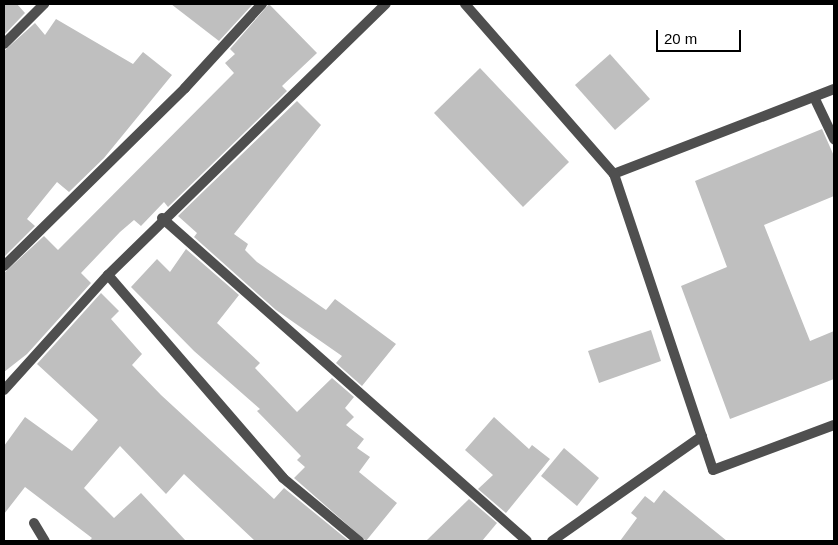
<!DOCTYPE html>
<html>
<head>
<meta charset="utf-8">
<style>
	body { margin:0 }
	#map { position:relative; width:838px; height:545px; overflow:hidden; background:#fff; font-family:Arial,sans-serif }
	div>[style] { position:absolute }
	.building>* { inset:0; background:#bfbfbf }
	.street>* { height:10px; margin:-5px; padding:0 5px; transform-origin:5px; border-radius:5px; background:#4f4f4f }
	span { translate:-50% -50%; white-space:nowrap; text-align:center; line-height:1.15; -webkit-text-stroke:4px #fff; paint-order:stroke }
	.frame { position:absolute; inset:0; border:5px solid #000; pointer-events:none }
	.scale { position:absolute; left:656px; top:30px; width:85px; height:22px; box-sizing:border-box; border:2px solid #000; border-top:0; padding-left:6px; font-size:15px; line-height:18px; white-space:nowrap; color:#000; -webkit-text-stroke:4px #fff; paint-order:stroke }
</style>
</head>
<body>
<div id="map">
	<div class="building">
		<div style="clip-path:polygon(4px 4px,17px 4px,25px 13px,4px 35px)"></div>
		<div style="clip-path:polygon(171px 4px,253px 4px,219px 41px)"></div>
		<div style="clip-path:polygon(269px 4px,317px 53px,282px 86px,287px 91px,168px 207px,164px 202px,141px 226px,134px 220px,120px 232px,81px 273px,91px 283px,27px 354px,4px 372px,4px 273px,44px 236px,58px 250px,234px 73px,225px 63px,235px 54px,230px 49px)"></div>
		<div style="clip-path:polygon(56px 19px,133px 64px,143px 52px,172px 75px,104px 158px,69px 192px,57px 182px,27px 219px,35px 226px,4px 257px,4px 51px,35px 23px,45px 35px)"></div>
		<div style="clip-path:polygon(610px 54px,650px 99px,615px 130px,575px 85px)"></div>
		<div style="clip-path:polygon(480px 68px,569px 162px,523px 207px,434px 113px)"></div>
		<div style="clip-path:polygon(297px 101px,321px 125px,234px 234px,248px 244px,245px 250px,257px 262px,326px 310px,335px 299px,396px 344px,362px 386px,336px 363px,342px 356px,276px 310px,194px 237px,197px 233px,178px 216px)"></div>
		<div style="clip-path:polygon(822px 129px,834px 156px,834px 196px,764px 225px,810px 341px,834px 331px,834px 379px,730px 419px,681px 286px,727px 267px,695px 181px)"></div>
		<div style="clip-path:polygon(186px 249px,239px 295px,217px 323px,260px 363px,255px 368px,297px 412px,332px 378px,354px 397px,345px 408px,354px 417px,346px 425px,364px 439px,357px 448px,370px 457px,359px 472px,397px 503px,366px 541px,294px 478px,305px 467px,297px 460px,301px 456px,257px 411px,260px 409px,194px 351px,131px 287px,157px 259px,170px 272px)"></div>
		<div style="clip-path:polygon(101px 293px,119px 311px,111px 319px,142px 354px,132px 365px,161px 395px,274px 499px,284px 488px,349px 541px,255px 541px,184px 474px,166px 494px,120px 446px,84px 488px,114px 518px,141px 493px,186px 541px,89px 541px,92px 538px,25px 487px,4px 514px,4px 446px,25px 417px,72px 451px,98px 420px,37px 364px)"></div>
		<div style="clip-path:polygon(651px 330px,661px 361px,599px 383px,588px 351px)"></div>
		<div style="clip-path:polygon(494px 417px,529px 449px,532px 445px,550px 459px,506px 513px,478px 489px,493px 475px,465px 450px)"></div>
		<div style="clip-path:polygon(564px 448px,599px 478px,577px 506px,541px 476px)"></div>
		<div style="clip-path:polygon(664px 490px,727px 541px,620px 541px,637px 518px,631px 513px,645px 496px,654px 503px)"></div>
		<div style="clip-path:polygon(469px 499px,497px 523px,482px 541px,426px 541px)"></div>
	</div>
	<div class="street">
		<div style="left:465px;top:4px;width:226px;rotate:48.8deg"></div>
		<div style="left:4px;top:44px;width:57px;rotate:-45deg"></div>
		<div style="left:834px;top:89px;width:236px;rotate:158.9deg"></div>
		<div style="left:614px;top:174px;width:312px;rotate:71.5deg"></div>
		<div style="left:713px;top:470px;width:129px;rotate:-20.4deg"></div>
		<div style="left:814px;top:97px;width:47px;rotate:64.5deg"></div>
		<div style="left:162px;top:218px;width:487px;rotate:41.5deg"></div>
		<div style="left:4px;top:266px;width:254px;rotate:-44.5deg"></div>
		<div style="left:185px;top:88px;width:114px;rotate:-47.5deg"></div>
		<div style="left:108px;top:275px;width:388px;rotate:-44.3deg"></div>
		<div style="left:4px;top:390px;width:155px;rotate:-47.9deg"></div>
		<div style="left:108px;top:275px;width:268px;rotate:49.2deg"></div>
		<div style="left:283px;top:478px;width:99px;rotate:39.7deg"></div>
		<div style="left:34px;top:523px;width:21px;rotate:59deg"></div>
		<div style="left:552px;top:541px;width:183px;rotate:-35deg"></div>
	</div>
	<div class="frame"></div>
	<div class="scale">20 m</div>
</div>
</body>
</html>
